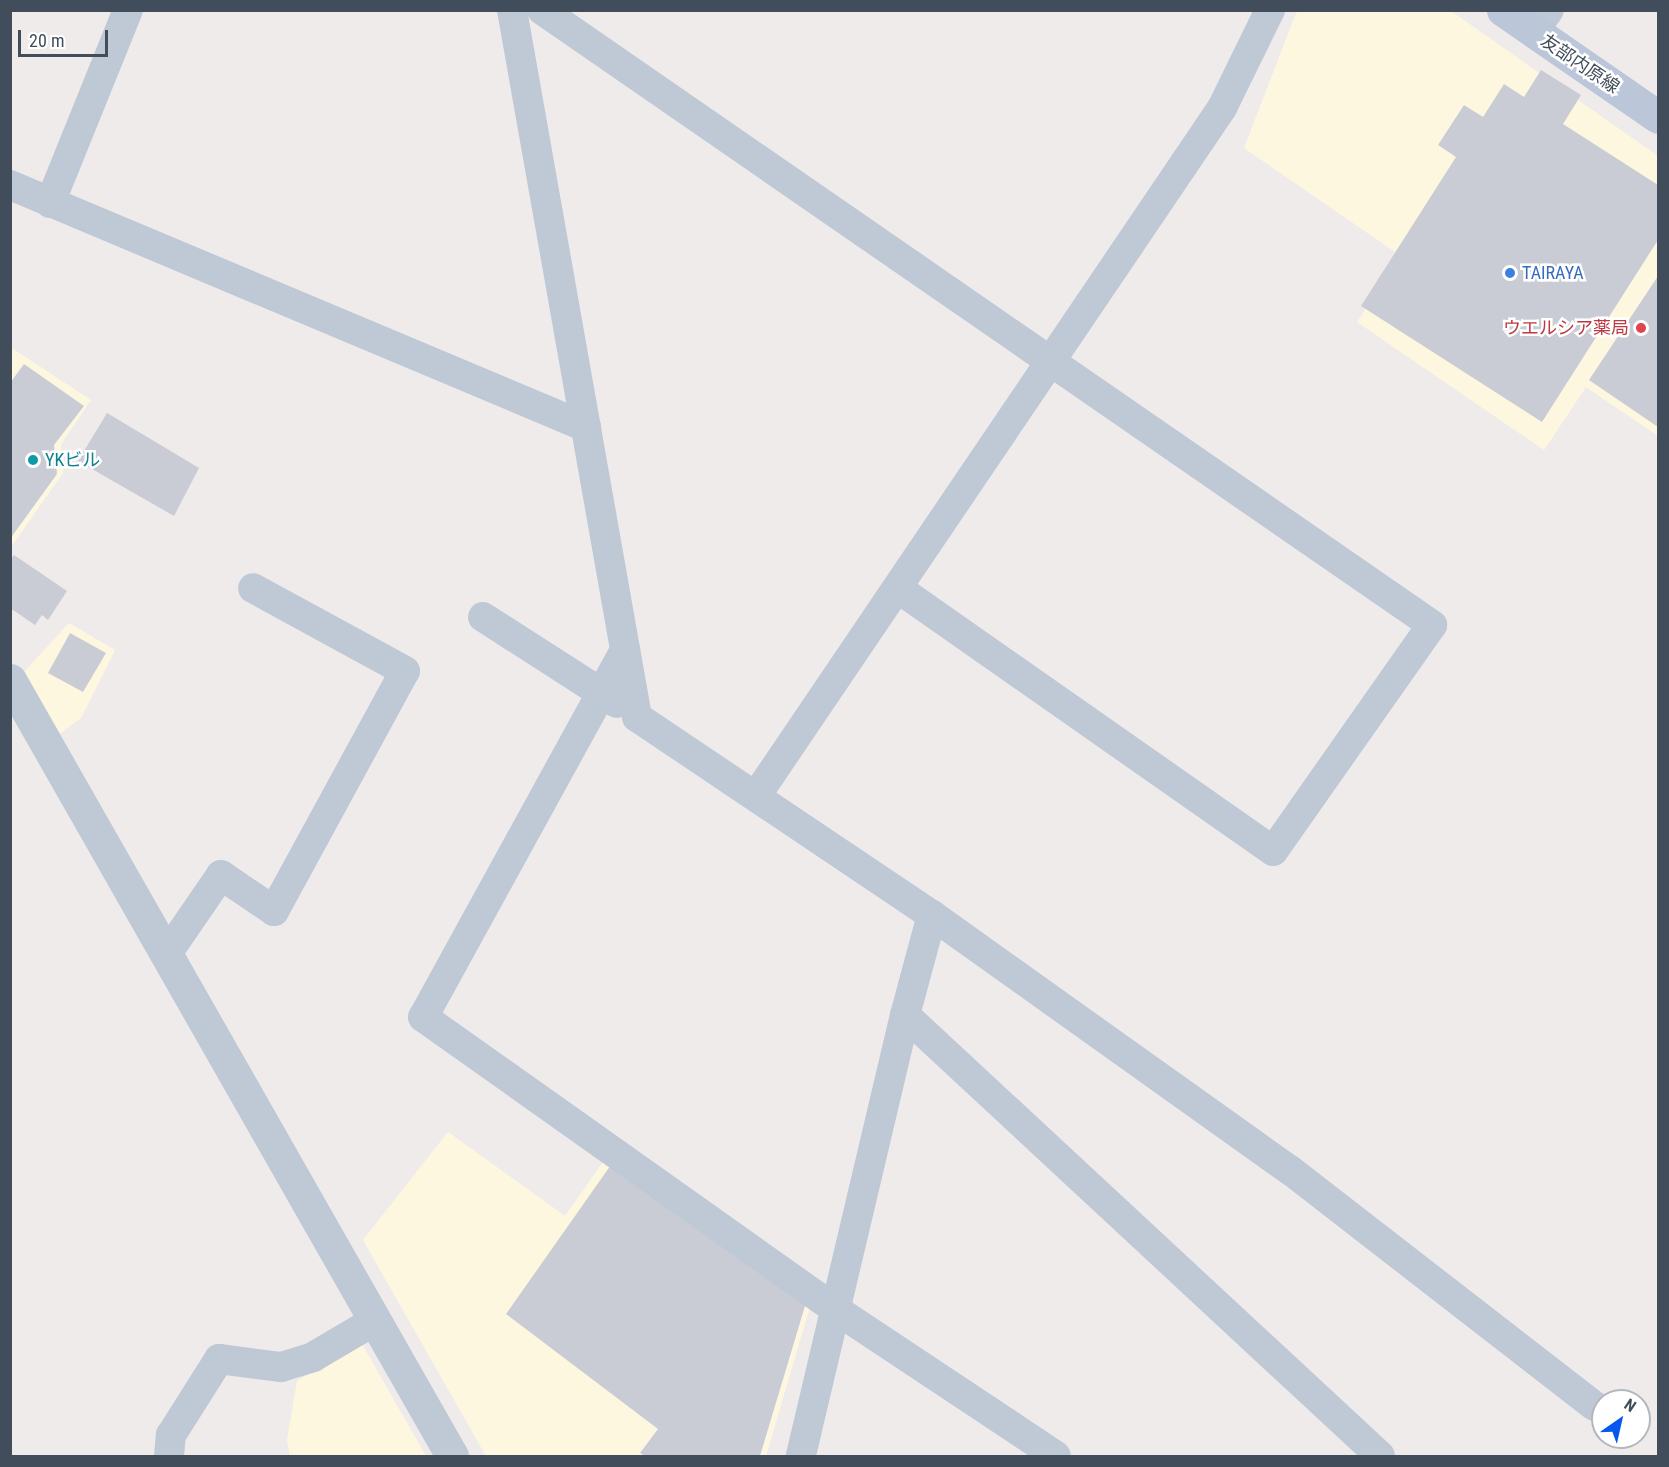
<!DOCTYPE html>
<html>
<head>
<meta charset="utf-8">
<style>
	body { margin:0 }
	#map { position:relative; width:1669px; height:1467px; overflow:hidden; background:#efebeb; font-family:"Roboto Condensed","Noto Sans JP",sans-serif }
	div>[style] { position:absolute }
	.commercial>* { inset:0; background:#fef7e0 }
	.building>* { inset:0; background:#c9ccd4 }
	.minor>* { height:30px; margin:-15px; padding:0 15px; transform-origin:15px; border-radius:15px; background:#bfc9d5 }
	.tertiary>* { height:33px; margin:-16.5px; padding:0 16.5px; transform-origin:16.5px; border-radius:16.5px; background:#bfc9d5 }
	.secondary>* { height:33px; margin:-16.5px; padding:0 16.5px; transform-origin:16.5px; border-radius:16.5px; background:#bbc6d8 }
	.dots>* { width:16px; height:16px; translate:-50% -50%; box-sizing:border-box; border:3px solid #fff; border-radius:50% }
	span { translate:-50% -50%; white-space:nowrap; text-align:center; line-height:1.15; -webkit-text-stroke:5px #fff; paint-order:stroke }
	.street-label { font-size:18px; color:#424d5b }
	.shop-label { font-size:18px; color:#366cbe }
	.left { translate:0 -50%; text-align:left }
	.health-label { font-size:18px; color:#be3a42 }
	.right { translate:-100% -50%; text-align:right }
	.culture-label { font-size:18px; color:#0d838f }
	.frame { position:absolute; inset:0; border:12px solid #424d5b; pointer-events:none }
	.north { position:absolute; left:1591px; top:1389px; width:60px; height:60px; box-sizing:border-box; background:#fff; border:2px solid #b3b8bd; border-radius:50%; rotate:34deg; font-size:16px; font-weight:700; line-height:24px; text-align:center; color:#424d5b }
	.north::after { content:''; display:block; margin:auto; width:21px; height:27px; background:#0557ef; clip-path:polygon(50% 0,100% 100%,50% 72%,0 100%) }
	.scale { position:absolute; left:18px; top:30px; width:90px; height:27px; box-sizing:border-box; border:3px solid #424d5b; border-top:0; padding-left:8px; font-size:18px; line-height:21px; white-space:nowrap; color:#424d5b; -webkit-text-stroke:4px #fff; paint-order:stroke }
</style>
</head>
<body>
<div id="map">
	<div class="commercial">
		<div style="clip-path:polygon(1297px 11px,1451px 11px,1658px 156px,1658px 436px,1586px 387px,1544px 450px,1357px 322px,1401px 256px,1244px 148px)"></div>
		<div style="clip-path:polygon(10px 347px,91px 400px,61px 444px,63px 473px,11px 547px)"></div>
		<div style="clip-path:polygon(69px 623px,115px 650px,81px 718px,58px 735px,23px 673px)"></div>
		<div style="clip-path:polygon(448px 1132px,565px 1216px,610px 1152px,814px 1293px,766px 1456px,486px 1456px,363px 1240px)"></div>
		<div style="clip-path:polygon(362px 1344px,426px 1456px,290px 1456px,287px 1440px,297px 1381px)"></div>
	</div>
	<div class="building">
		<div style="clip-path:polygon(1541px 70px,1581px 95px,1563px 124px,1658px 185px,1658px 240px,1542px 422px,1361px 306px,1456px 157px,1438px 145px,1464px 105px,1483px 117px,1504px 84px,1524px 97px)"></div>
		<div style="clip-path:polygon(1658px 276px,1658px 427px,1589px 380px)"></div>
		<div style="clip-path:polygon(24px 364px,84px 406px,54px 445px,57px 474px,10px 539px,10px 383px)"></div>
		<div style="clip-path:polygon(107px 413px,199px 468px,174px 516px,78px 461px)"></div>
		<div style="clip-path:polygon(14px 555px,67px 591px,48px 620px,42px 615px,35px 625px,10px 608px,10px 561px)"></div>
		<div style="clip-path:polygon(70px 633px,106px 653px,83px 692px,48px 673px)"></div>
		<div style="clip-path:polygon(613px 1162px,808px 1296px,760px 1456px,645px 1456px,640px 1453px,658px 1429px,506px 1314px)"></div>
	</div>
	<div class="minor">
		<div style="left:512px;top:10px;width:718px;rotate:79.97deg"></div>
		<div style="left:637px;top:717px;width:355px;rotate:33.9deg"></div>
		<div style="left:932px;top:915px;width:104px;rotate:105.1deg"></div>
		<div style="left:905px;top:1015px;width:453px;rotate:103.3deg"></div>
		<div style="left:542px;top:10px;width:1082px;rotate:34.64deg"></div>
		<div style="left:1432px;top:625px;width:276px;rotate:125.1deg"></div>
		<div style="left:1273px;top:851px;width:458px;rotate:-145deg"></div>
		<div style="left:1533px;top:32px;width:27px;rotate:-54deg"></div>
		<div style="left:10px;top:185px;width:625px;rotate:22.79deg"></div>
		<div style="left:50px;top:203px;width:208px;rotate:-68deg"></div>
		<div style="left:483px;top:617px;width:159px;rotate:32.7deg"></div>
		<div style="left:625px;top:650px;width:419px;rotate:118.8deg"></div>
		<div style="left:423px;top:1017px;width:505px;rotate:35.33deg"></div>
		<div style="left:835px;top:1309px;width:265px;rotate:33.6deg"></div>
		<div style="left:756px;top:796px;width:831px;rotate:-55.89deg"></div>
		<div style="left:1222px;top:108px;width:109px;rotate:-63.9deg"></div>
		<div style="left:932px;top:915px;width:440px;rotate:35.5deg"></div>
		<div style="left:1290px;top:1170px;width:385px;rotate:37.8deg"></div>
		<div style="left:166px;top:955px;width:97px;rotate:-55.5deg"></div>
		<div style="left:221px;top:875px;width:64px;rotate:34.2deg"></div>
		<div style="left:274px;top:911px;width:273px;rotate:-61.4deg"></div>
		<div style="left:405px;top:671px;width:173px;rotate:-151.4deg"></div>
		<div style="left:905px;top:1015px;width:648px;rotate:42.87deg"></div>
		<div style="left:169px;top:1456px;width:21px;rotate:-85deg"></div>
		<div style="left:171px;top:1435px;width:90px;rotate:-57.7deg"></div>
		<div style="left:219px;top:1359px;width:63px;rotate:7.4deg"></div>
		<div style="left:281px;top:1367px;width:34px;rotate:-17deg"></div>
		<div style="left:313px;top:1357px;width:71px;rotate:-30.5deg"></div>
	</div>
	<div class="tertiary">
		<div style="left:10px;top:680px;width:893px;rotate:60.33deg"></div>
	</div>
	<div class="secondary">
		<div style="left:1503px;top:10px;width:188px;rotate:34.6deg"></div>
	</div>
	<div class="dots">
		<div style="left:1510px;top:273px;background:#3f7fe0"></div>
		<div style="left:1641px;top:328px;background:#e0444e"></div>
		<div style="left:33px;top:460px;background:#0f9aa8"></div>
	</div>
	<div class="street-label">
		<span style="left:1580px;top:64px;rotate:34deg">友部内原線</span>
	</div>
	<div class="shop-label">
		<span class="left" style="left:1522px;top:273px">TAIRAYA</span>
	</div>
	<div class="health-label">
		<span class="right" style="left:1629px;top:328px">ウエルシア薬局</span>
	</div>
	<div class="culture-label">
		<span class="left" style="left:45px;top:460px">YKビル</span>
	</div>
	<div class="frame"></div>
	<div class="north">N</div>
	<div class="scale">20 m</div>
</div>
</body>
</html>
